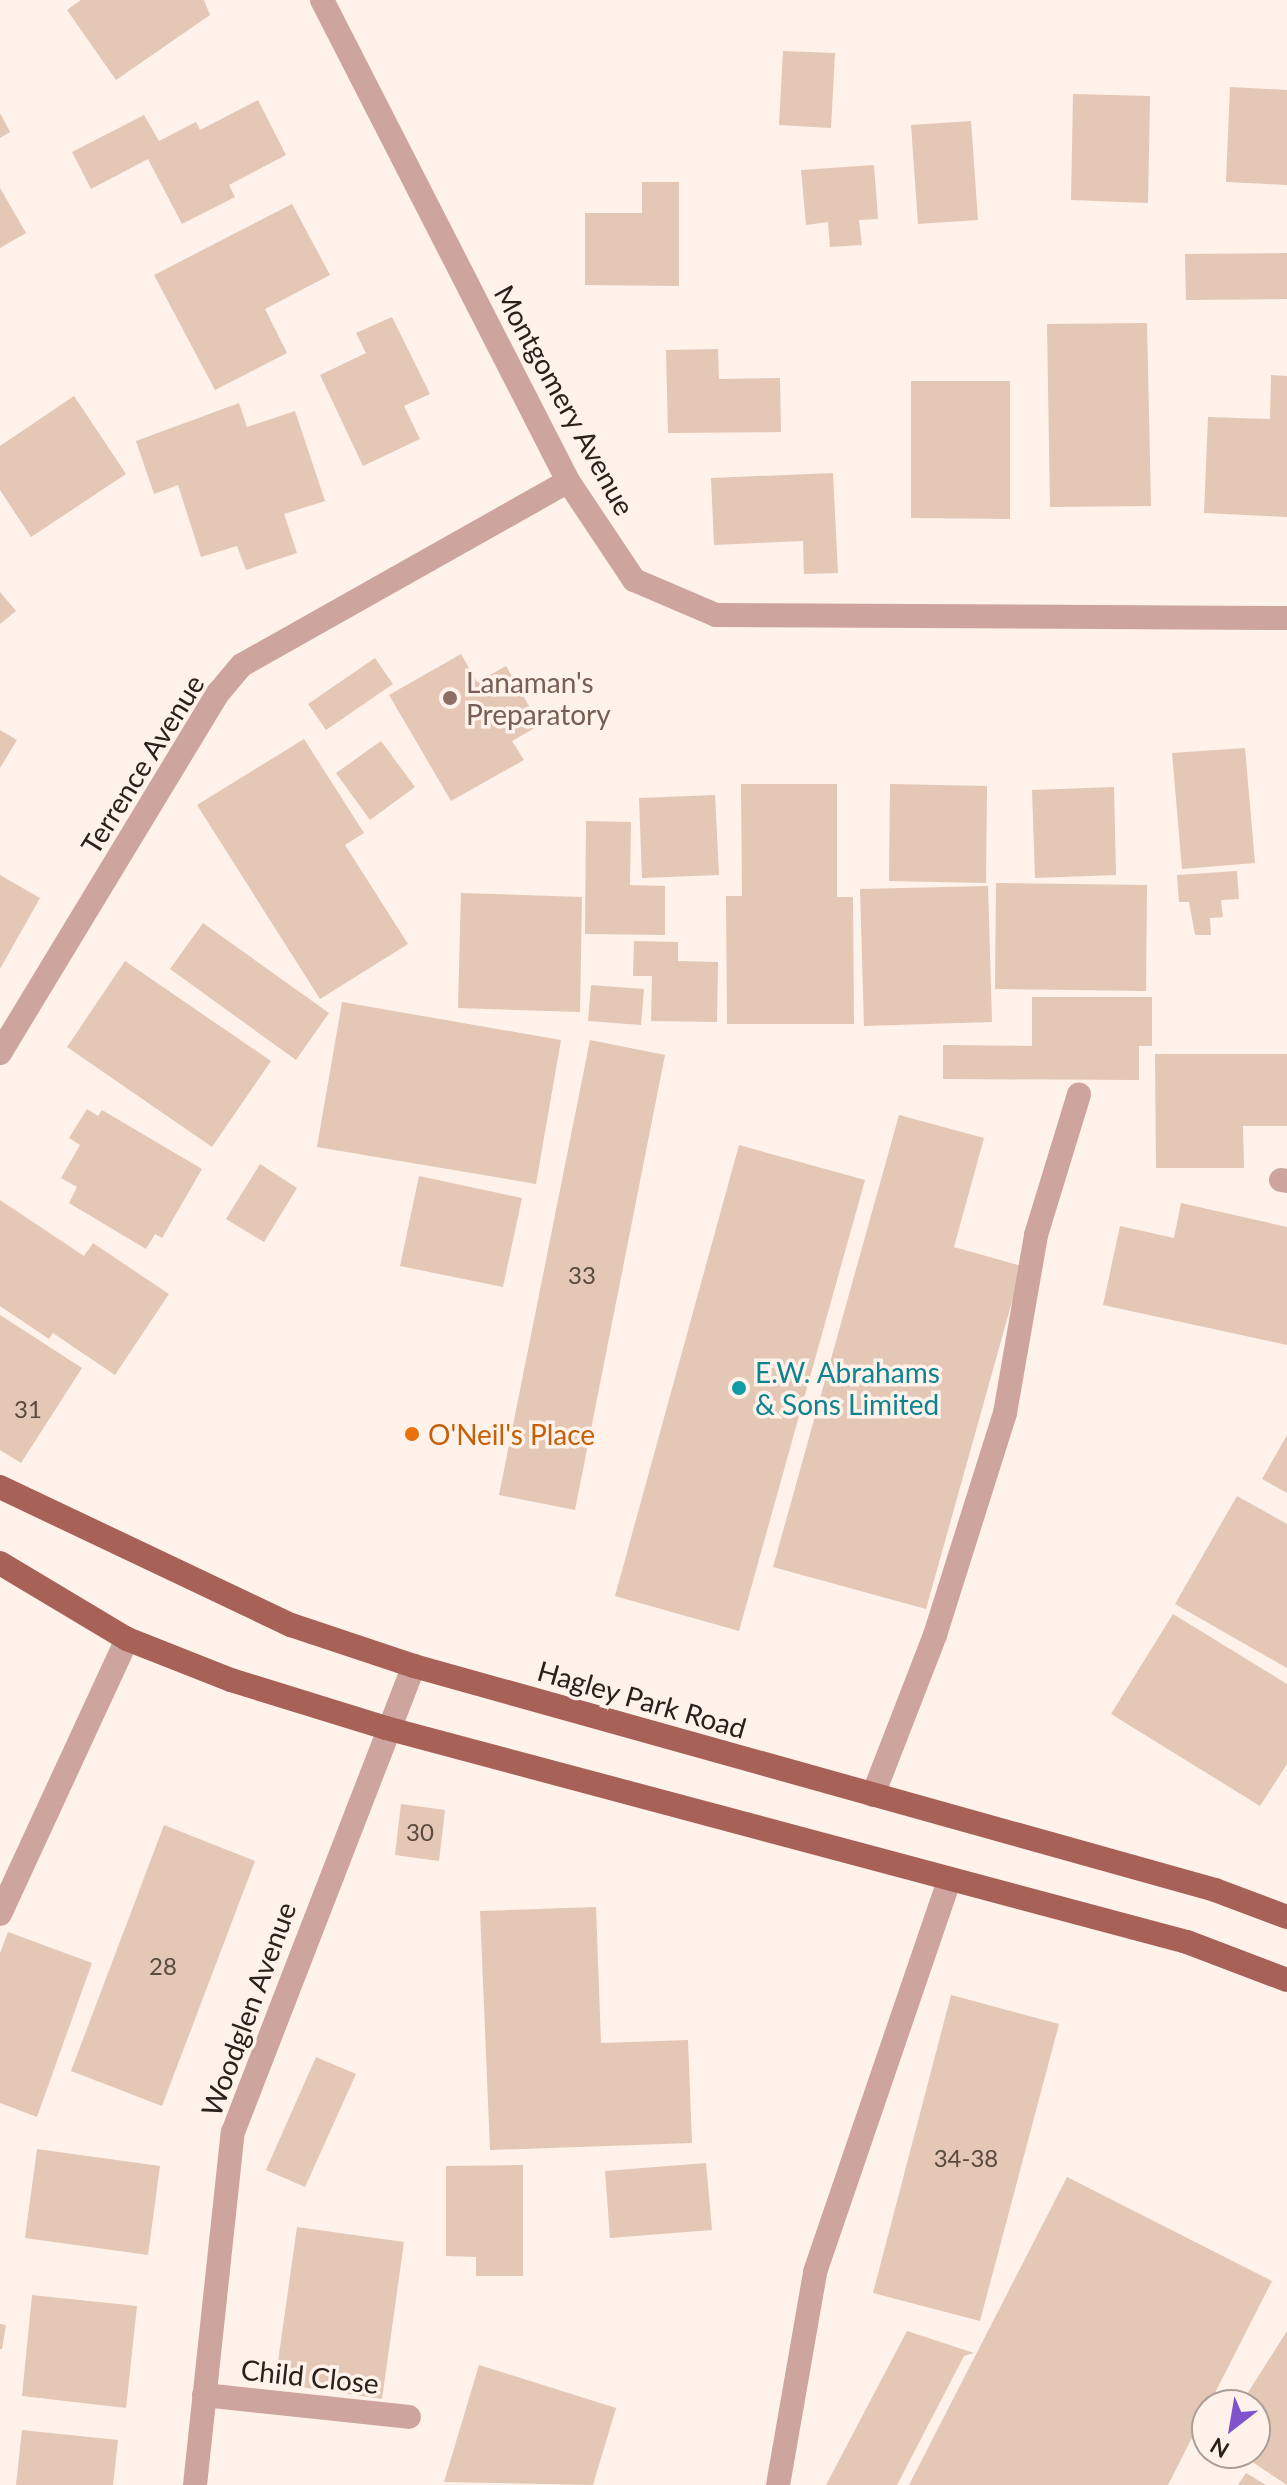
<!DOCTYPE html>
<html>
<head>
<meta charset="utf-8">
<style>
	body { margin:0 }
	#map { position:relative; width:1287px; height:2485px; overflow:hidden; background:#fef2eb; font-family:Lato,sans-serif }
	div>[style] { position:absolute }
	.building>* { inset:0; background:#e4c7b4 }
	.minor>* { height:24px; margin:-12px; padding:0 12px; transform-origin:12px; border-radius:12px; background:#cea59e }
	.major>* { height:24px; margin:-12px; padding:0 12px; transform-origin:12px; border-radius:12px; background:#a76156 }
	.dots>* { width:22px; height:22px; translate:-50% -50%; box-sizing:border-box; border:4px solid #fef2eb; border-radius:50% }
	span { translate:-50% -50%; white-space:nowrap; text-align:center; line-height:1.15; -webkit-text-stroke:7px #fef2eb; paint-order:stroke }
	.number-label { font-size:24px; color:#594a40 }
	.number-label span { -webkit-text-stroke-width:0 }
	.street-label { font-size:28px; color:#2b211a }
	.education-label { font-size:28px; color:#785e54 }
	.left { translate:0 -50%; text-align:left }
	.culture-label { font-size:28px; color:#0d838f }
	.food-label { font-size:28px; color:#c56008 }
	.north { position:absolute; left:1191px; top:2389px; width:80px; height:80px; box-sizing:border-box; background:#fef2eb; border:2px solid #aa9e97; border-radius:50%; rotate:211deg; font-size:22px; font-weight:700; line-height:32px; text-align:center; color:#2b211a }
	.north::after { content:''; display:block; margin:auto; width:28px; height:36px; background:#8052cb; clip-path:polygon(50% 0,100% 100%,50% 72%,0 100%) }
</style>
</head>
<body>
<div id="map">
	<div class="building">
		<div style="clip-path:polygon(81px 0,204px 0,210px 15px,116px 80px,67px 10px)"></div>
		<div style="clip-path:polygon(783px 51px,835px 53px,831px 128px,779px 125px)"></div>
		<div style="clip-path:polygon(1230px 87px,1287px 90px,1287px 185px,1226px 182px)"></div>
		<div style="clip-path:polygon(1073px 94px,1150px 96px,1148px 203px,1071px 200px)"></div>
		<div style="clip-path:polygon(258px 100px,286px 155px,229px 185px,235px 197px,182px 224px,148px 159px,91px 189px,72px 152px,144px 115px,159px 141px,196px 122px,200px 130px)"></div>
		<div style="clip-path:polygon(0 113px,10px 132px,0 138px)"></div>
		<div style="clip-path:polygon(971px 121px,978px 220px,918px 224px,911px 125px)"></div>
		<div style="clip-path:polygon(874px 165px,878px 219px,859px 220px,862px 245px,830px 247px,828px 222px,806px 225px,801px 170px)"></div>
		<div style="clip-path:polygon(642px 182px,679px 182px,679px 286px,585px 285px,585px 213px,642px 213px)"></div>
		<div style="clip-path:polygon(0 188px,26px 233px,0 248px)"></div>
		<div style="clip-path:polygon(292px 204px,330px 275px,265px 309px,287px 353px,215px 390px,154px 275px)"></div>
		<div style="clip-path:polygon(1287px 253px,1287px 299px,1186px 300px,1185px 254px)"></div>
		<div style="clip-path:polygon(392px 317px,430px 394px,404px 406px,420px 439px,363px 466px,320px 375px,366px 353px,356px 333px)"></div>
		<div style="clip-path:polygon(1147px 323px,1151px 506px,1050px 507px,1047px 324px)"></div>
		<div style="clip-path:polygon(718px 349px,719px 379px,780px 378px,781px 432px,668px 433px,666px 350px)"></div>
		<div style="clip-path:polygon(1271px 375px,1287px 376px,1287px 517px,1204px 513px,1208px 417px,1270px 419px)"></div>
		<div style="clip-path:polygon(911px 381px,1010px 381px,1010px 519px,911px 518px)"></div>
		<div style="clip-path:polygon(74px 396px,126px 474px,31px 537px,0 490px,0 446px)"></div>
		<div style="clip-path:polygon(239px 403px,247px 427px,295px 411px,325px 501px,284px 514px,297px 553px,246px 570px,237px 546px,201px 557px,178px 485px,154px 494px,136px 441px)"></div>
		<div style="clip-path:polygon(833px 473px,838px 573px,804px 574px,803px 541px,714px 545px,711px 478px)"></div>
		<div style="clip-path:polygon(0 592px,16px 611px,0 624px)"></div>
		<div style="clip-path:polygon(461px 654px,477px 682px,506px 666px,540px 725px,512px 741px,524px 760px,451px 801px,389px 695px)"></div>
		<div style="clip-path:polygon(375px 658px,393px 684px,326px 730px,308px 704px)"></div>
		<div style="clip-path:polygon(0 730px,17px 740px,0 768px)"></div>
		<div style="clip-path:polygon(304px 739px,364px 833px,345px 845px,408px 944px,320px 999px,197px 805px)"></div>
		<div style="clip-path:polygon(381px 741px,415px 787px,370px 820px,336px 773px)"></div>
		<div style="clip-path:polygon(1245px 748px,1255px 863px,1182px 869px,1172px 753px)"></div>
		<div style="clip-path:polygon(741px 784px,837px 784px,837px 897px,853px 897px,854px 1024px,727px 1024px,726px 896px,742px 896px)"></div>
		<div style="clip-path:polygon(890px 784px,987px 786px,986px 883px,889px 881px)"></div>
		<div style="clip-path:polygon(1114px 787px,1116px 875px,1035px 878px,1032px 790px)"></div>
		<div style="clip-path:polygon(715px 795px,719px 875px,642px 878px,639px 798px)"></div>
		<div style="clip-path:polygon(586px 821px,631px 822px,630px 885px,665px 886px,665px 935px,585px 934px)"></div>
		<div style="clip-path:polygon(1237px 871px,1239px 899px,1221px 900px,1223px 917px,1210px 918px,1211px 935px,1195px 935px,1189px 902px,1179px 902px,1177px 875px)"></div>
		<div style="clip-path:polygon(0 875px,40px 898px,0 969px)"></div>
		<div style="clip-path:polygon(996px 883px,1147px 885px,1146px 991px,995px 989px)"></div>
		<div style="clip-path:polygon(988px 886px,992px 1022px,864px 1026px,860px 889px)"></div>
		<div style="clip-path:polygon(461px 893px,582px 897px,580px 1012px,458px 1008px)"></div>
		<div style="clip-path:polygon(203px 923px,329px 1013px,296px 1060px,170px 969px)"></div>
		<div style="clip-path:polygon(634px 941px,678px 942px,678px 961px,718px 962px,717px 1022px,651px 1021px,652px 976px,633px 976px)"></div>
		<div style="clip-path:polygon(125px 961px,271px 1061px,212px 1147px,67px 1047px)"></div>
		<div style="clip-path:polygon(591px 985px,644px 989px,641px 1025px,588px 1021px)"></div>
		<div style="clip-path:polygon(1032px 997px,1152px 997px,1152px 1046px,1139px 1046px,1139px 1080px,943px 1079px,943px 1045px,1032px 1046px)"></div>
		<div style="clip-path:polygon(342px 1002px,561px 1040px,536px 1184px,317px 1147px)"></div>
		<div style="clip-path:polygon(590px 1040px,665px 1055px,575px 1510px,499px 1495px)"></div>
		<div style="clip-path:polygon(1155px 1054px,1287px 1054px,1287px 1126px,1243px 1126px,1244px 1168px,1156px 1168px)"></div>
		<div style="clip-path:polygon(87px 1109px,98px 1116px,102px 1110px,202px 1169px,162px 1238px,155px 1234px,146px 1249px,69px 1203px,77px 1187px,61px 1178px,80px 1145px,69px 1138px)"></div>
		<div style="clip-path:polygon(899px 1115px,984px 1138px,954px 1247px,1022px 1266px,926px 1609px,773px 1567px)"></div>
		<div style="clip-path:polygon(739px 1145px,865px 1180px,739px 1631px,615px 1596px)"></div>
		<div style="clip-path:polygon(260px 1164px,297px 1188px,264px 1242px,226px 1219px)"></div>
		<div style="clip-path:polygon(419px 1176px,522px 1198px,503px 1287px,400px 1266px)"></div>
		<div style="clip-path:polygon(0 1200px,84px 1256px,93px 1243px,169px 1294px,115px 1375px,53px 1333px,49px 1339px,0 1306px)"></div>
		<div style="clip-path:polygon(1181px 1203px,1287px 1227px,1287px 1345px,1103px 1305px,1120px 1226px,1174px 1238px)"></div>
		<div style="clip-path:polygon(0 1315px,82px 1368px,21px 1463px,0 1450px)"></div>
		<div style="clip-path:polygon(1287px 1435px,1287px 1493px,1262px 1479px)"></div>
		<div style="clip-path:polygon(1237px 1496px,1287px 1524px,1287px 1668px,1175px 1604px)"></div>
		<div style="clip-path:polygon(1173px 1614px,1287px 1684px,1287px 1764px,1260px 1806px,1111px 1714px)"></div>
		<div style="clip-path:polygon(401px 1804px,445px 1810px,439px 1861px,395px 1855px)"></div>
		<div style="clip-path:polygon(164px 1825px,255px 1861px,162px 2106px,71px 2071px)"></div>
		<div style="clip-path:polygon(596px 1907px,601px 2043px,688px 2040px,692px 2143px,490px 2150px,480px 1911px)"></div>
		<div style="clip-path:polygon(8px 1932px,92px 1963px,37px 2117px,0 2103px,0 1953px)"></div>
		<div style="clip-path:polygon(951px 1995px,1059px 2024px,980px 2321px,873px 2293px)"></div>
		<div style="clip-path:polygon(316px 2057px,356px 2074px,305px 2187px,266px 2170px)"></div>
		<div style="clip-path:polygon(37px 2149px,160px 2166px,148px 2255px,25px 2238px)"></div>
		<div style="clip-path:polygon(706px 2163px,712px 2230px,610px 2238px,605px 2171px)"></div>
		<div style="clip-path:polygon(523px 2165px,523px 2276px,476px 2276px,476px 2257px,446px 2256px,446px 2166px)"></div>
		<div style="clip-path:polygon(1067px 2177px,1272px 2281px,1168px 2485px,909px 2485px)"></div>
		<div style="clip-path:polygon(297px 2227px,404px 2242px,382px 2399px,275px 2383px)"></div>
		<div style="clip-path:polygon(32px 2295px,137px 2306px,126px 2408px,22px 2396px)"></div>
		<div style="clip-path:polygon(0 2324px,6px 2325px,2px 2349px,0 2349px)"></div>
		<div style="clip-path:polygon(907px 2331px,974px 2353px,964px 2356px,897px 2485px,826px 2485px)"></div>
		<div style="clip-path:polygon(1287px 2331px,1287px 2485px,1239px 2453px,1255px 2453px,1255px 2405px,1240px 2405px)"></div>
		<div style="clip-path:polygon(479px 2365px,616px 2408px,593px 2485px,444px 2482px)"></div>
		<div style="clip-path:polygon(22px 2430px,118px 2440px,113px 2485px,16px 2485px)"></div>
		<div style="clip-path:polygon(1246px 2473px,1266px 2485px,1238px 2485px)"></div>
	</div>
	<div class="minor">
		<div style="left:322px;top:0;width:540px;rotate:62.91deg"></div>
		<div style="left:568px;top:481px;width:119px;rotate:56.3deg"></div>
		<div style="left:634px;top:580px;width:89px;rotate:23.1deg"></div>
		<div style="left:716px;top:615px;width:571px;rotate:0.3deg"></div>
		<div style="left:0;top:1053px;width:422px;rotate:-58.8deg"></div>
		<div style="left:219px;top:692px;width:35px;rotate:-50deg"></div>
		<div style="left:242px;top:665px;width:374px;rotate:-29.4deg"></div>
		<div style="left:1281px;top:1180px;width:6px;rotate:9deg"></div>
		<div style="left:873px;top:1795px;width:172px;rotate:-68.8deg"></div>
		<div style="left:935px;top:1635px;width:233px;rotate:-72.5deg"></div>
		<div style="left:1005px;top:1413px;width:181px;rotate:-80.1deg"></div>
		<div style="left:1036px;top:1235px;width:147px;rotate:-73deg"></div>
		<div style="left:0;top:1914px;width:303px;rotate:-65.2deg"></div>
		<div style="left:204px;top:2395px;width:206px;rotate:6.1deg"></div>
		<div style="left:195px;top:2485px;width:355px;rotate:-83.9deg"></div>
		<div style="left:233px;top:2132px;width:500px;rotate:-68.8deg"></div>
		<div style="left:778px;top:2485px;width:216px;rotate:-80.1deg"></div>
		<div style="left:815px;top:2272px;width:413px;rotate:-71.1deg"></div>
	</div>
	<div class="major">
		<div style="left:0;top:1487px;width:322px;rotate:25.4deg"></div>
		<div style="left:291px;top:1625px;width:130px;rotate:18.4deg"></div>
		<div style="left:414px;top:1666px;width:832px;rotate:15.62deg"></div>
		<div style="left:1215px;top:1890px;width:77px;rotate:20.6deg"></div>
		<div style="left:0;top:1563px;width:148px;rotate:30.9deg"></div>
		<div style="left:127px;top:1639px;width:112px;rotate:21.5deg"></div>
		<div style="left:231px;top:1680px;width:162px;rotate:17.2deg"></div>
		<div style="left:386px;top:1728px;width:829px;rotate:14.96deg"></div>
		<div style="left:1187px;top:1942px;width:107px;rotate:20.8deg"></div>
	</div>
	<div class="dots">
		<div style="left:450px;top:698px;background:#8d6e63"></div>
		<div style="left:739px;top:1388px;background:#0f9aa8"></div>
		<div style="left:412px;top:1434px;background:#e8710a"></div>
	</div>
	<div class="number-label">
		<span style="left:582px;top:1275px">33</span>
		<span style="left:28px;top:1409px">31</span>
		<span style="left:420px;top:1832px">30</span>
		<span style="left:163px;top:1966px">28</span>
		<span style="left:966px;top:2158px">34-38</span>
	</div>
	<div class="street-label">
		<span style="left:565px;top:400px;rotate:61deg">Montgomery Avenue</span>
		<span style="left:142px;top:764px;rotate:-58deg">Terrence Avenue</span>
		<span style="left:642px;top:1699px;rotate:16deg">Hagley Park Road</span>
		<span style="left:248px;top:2009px;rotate:-70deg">Woodglen Avenue</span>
		<span style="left:310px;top:2376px;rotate:6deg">Child Close</span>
	</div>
	<div class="education-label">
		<span class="left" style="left:466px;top:698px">Lanaman's<br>Preparatory</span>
	</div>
	<div class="culture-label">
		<span class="left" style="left:755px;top:1388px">E.W. Abrahams<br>&amp; Sons Limited</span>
	</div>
	<div class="food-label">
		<span class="left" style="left:428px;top:1434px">O'Neil's Place</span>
	</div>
	<div class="north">N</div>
</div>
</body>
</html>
